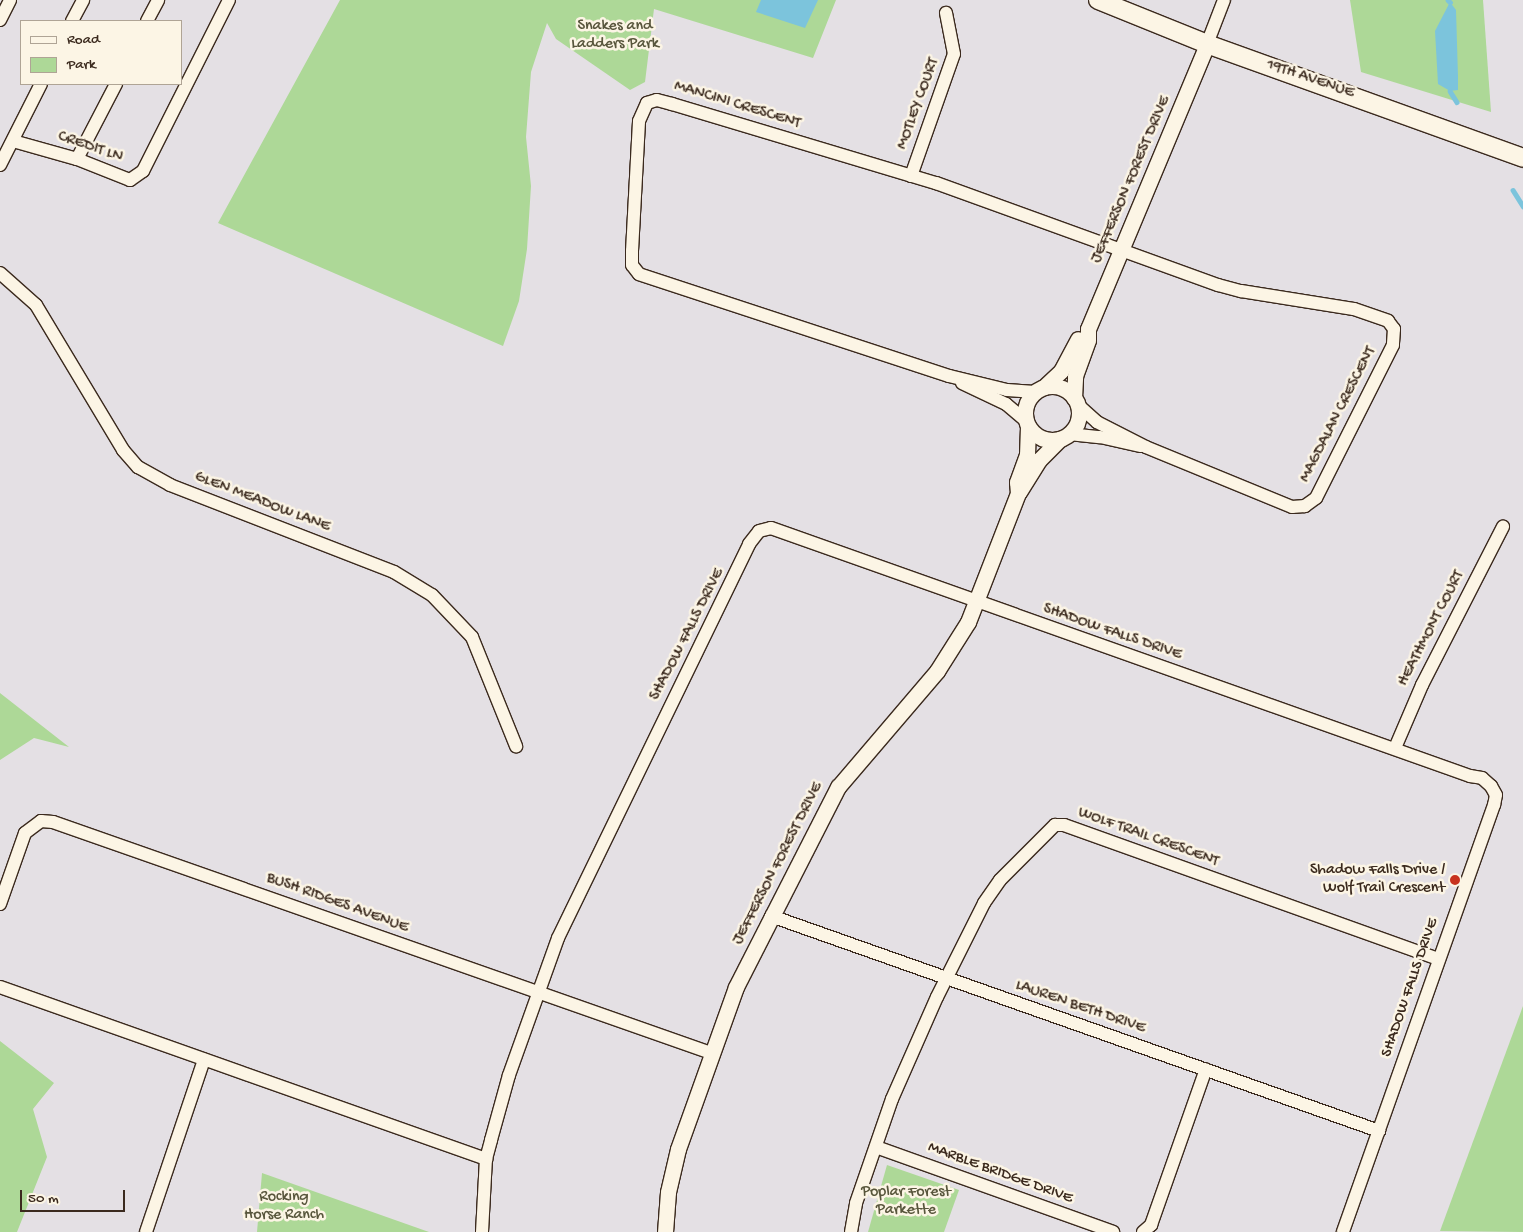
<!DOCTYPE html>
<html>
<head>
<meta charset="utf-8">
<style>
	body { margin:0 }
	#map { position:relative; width:1523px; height:1232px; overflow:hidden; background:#e4e0e4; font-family:"Gochi Hand",sans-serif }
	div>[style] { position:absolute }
	.green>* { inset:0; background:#add897 }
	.water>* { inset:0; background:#7cc4dc }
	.stream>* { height:4.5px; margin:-2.25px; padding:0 2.25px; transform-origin:2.25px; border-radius:2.25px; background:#7cc4dc }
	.roads { filter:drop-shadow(1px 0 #3b2a1e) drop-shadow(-1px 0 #3b2a1e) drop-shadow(0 1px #3b2a1e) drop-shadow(0 -1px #3b2a1e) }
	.minor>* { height:12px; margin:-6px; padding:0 6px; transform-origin:6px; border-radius:6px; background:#fcf5e5 }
	.tertiary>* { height:15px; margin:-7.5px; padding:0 7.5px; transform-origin:7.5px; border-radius:7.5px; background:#fcf5e5 }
	.tertiary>.ring { margin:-7.5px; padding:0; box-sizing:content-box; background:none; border:15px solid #fcf5e5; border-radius:50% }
	.secondary>* { height:18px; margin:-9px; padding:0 9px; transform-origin:9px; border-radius:9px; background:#fcf5e5 }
	.dots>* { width:14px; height:14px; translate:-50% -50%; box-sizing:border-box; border:2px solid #fcf5e5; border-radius:50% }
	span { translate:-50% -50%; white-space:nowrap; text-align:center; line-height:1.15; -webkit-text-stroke:5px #fcf5e5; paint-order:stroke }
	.park-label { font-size:16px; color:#58563c }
	.street-label { font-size:16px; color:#3b2a1e }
	.poi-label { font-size:16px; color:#3b2a1e }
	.right { translate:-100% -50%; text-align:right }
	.legend { position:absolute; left:20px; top:20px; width:162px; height:65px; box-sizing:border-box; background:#fcf5e5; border:1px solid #afa495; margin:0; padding:6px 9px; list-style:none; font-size:15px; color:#3b2a1e }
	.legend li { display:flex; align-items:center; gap:10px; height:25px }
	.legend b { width:25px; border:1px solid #afa495 }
	.scale { position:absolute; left:20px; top:1190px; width:105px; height:22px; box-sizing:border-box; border:2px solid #3b2a1e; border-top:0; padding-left:6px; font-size:15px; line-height:18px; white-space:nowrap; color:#3b2a1e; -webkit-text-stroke:4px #fcf5e5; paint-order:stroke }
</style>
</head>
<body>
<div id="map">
	<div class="green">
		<div style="clip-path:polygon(340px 0,836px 0,813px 58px,654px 9px,645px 82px,630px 90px,556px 39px,547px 23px,531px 72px,526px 137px,531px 186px,527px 249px,519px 301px,503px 346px,218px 223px)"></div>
		<div style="clip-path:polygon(1350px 0,1483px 0,1491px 112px,1361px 72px)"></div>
		<div style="clip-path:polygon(0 693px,69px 747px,34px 738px,0 760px)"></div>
		<div style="clip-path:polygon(1523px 1006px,1523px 1232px,1440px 1231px)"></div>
		<div style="clip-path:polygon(0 1041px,54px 1083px,33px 1109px,47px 1157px,17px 1232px,0 1232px)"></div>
		<div style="clip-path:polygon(887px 1165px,959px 1190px,944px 1232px,868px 1232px)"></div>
		<div style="clip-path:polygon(262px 1173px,429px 1232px,257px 1232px)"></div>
	</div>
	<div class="water">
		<div style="clip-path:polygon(761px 0,818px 0,805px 28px,756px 12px)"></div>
		<div style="clip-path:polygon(1450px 2px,1456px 10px,1458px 77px,1458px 90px,1450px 91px,1438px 84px,1435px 31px)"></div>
	</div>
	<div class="stream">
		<div style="left:1448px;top:0;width:3px;rotate:45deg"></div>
		<div style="left:1450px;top:91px;width:13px;rotate:58deg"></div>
		<div style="left:1513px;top:190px;width:19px;rotate:58deg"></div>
	</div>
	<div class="roads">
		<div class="minor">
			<div style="left:0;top:20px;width:22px;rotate:-63deg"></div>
			<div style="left:72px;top:21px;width:24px;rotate:-62deg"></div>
			<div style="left:147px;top:21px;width:24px;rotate:-62deg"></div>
			<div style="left:1207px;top:44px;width:47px;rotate:-68.9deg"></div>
			<div style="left:13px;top:141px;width:66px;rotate:15.7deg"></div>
			<div style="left:77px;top:159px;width:57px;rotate:21.6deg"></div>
			<div style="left:130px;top:180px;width:16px;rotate:-35deg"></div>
			<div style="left:143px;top:171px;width:191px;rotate:-63.3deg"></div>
			<div style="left:77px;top:159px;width:85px;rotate:-62.5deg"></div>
			<div style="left:0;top:165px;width:91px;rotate:-63.2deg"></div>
			<div style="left:911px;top:176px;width:129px;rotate:-70.6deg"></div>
			<div style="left:954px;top:54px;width:42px;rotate:-101deg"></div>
			<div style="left:0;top:273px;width:48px;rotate:41.6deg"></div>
			<div style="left:36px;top:305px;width:169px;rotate:59deg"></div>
			<div style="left:123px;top:450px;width:23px;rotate:49deg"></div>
			<div style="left:138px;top:467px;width:37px;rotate:29deg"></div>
			<div style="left:170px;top:485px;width:240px;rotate:21.2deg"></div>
			<div style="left:394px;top:572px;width:44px;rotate:31.2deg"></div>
			<div style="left:432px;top:595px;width:58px;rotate:46.4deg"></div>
			<div style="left:472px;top:637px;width:118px;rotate:68deg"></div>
			<div style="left:962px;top:383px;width:49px;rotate:25.5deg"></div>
			<div style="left:1006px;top:404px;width:25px;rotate:40deg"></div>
			<div style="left:1035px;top:392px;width:28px;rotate:-176deg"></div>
			<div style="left:1007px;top:390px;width:60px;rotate:-166.4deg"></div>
			<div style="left:949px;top:376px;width:326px;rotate:-161.8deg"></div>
			<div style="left:639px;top:274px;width:11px;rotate:-128deg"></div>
			<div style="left:632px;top:265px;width:14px;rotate:-90deg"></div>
			<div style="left:632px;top:251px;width:130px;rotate:-86.9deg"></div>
			<div style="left:639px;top:121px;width:20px;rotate:-66deg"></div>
			<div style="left:647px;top:103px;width:10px;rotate:-17deg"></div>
			<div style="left:657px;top:100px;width:16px;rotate:15deg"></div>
			<div style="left:672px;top:104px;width:276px;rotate:16.7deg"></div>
			<div style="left:936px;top:183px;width:300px;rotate:19.9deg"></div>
			<div style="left:1218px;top:285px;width:24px;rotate:15deg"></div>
			<div style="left:1241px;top:291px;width:114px;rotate:9.1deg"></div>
			<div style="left:1354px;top:309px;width:36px;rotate:19deg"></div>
			<div style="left:1388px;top:321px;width:10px;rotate:53deg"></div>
			<div style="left:1394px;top:329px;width:16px;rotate:94deg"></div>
			<div style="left:1393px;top:345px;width:171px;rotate:116.7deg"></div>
			<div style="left:1316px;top:498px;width:14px;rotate:144deg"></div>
			<div style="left:1305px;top:506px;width:13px;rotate:176deg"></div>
			<div style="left:1292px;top:507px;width:158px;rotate:-157.7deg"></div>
			<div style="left:1146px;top:447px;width:55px;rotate:-153deg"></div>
			<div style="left:1097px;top:422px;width:27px;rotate:-138deg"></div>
			<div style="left:1069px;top:434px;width:31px;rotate:6deg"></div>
			<div style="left:1100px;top:437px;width:42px;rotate:12.4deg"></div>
			<div style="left:1395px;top:748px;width:69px;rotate:-66.8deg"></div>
			<div style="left:1422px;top:685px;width:178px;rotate:-62.9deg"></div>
			<div style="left:0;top:904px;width:75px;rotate:-70.6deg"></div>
			<div style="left:25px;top:833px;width:20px;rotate:-37deg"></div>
			<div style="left:41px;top:821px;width:12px;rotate:5deg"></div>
			<div style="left:53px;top:822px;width:697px;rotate:19.34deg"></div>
			<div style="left:771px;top:916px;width:645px;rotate:19.47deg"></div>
			<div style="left:0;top:987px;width:516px;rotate:19.49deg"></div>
			<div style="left:876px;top:1147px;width:252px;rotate:19.7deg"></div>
			<div style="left:146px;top:1232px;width:182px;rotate:-71.4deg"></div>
			<div style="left:482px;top:1232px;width:73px;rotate:-86.9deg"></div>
			<div style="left:486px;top:1159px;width:20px;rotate:-75deg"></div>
			<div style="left:491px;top:1140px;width:67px;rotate:-74.5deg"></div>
			<div style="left:509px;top:1075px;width:145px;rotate:-70.3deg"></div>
			<div style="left:558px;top:938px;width:438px;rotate:-64.1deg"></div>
			<div style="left:749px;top:544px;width:16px;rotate:-52deg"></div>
			<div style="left:759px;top:531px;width:12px;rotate:-14deg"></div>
			<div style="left:771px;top:528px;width:742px;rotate:19.53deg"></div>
			<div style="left:1470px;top:776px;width:12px;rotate:9deg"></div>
			<div style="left:1482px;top:778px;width:12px;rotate:42deg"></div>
			<div style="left:1491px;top:786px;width:10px;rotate:61deg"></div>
			<div style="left:1496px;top:795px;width:10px;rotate:101deg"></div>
			<div style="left:1494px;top:805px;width:453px;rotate:109.5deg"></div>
			<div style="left:851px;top:1232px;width:29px;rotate:-80deg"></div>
			<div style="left:856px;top:1203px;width:110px;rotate:-70.9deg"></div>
			<div style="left:892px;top:1099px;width:111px;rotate:-66.2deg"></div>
			<div style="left:937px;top:997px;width:105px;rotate:-63.4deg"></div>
			<div style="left:984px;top:903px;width:28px;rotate:-55deg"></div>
			<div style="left:1000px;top:880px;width:78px;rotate:-45deg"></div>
			<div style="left:1055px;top:825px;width:9px"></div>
			<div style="left:1064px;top:825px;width:398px;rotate:19.7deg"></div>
			<div style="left:1143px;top:1232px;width:11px;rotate:-41deg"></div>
			<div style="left:1151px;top:1225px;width:165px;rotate:-70.6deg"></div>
		</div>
		<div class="tertiary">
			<div class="ring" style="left:1025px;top:386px;width:39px;height:39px"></div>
			<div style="left:1044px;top:387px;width:23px;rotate:-43deg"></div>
			<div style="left:1061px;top:371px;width:36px;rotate:-62deg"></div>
			<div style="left:1074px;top:398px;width:22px;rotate:-87deg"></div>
			<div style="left:1075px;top:376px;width:38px;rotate:-70deg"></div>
			<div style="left:1088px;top:340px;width:11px;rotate:-90deg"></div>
			<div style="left:1088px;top:329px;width:309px;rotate:-67.3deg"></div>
			<div style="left:1019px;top:492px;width:38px;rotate:-58deg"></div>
			<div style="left:1039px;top:460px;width:30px;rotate:-45deg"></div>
			<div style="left:665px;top:1232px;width:40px;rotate:-85.7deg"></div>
			<div style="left:668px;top:1192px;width:44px;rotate:-76.9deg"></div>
			<div style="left:678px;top:1149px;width:172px;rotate:-70.3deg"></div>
			<div style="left:736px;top:987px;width:225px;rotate:-63deg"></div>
			<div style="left:838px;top:787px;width:153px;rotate:-49.5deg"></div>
			<div style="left:937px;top:671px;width:58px;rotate:-57.7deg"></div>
			<div style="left:968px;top:622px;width:138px;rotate:-68.8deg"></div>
			<div style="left:1018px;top:493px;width:11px;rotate:-95deg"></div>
			<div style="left:1017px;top:482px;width:29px;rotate:-70deg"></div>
			<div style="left:1027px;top:455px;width:29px;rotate:-88deg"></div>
		</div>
		<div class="secondary">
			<div style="left:1098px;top:0;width:118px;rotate:22deg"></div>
			<div style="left:1207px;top:44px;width:336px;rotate:19.8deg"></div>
		</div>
	</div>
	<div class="dots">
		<div style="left:1455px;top:880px;background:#c8321e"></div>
	</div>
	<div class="park-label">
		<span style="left:615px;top:36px">Snakes and<br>Ladders Park</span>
		<span style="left:906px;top:1202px">Poplar Forest<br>Parkette</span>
		<span style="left:284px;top:1207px">Rocking<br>Horse Ranch</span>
	</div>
	<div class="street-label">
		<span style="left:1310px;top:80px;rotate:19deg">19TH AVENUE</span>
		<span style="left:919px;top:104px;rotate:-70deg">MOTLEY COURT</span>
		<span style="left:737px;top:106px;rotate:17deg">MANCINI CRESCENT</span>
		<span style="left:90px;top:148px;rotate:19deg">CREDIT LN</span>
		<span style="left:1132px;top:180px;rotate:-67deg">JEFFERSON FOREST DRIVE</span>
		<span style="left:1339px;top:415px;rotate:-63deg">MAGDALAN CRESCENT</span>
		<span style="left:262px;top:503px;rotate:21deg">GLEN MEADOW LANE</span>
		<span style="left:1432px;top:629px;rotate:-63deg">HEATHMONT COURT</span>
		<span style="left:1112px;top:633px;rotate:19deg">SHADOW FALLS DRIVE</span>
		<span style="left:688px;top:635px;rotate:-63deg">SHADOW FALLS DRIVE</span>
		<span style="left:1148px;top:838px;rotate:20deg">WOLF TRAIL CRESCENT</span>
		<span style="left:779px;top:864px;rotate:-63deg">JEFFERSON FOREST DRIVE</span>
		<span style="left:337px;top:904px;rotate:20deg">BUSH RIDGES AVENUE</span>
		<span style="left:1411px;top:988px;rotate:-71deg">SHADOW FALLS DRIVE</span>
		<span style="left:1080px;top:1008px;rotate:19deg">LAUREN BETH DRIVE</span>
		<span style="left:1000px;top:1174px;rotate:20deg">MARBLE BRIDGE DRIVE</span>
	</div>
	<div class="poi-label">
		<span class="right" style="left:1445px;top:880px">Shadow Falls Drive /<br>Wolf Trail Crescent</span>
	</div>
	<ul class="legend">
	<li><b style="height:6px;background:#fcf5e5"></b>Road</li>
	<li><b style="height:14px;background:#add897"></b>Park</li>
	</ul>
	<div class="scale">50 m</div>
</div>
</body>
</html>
